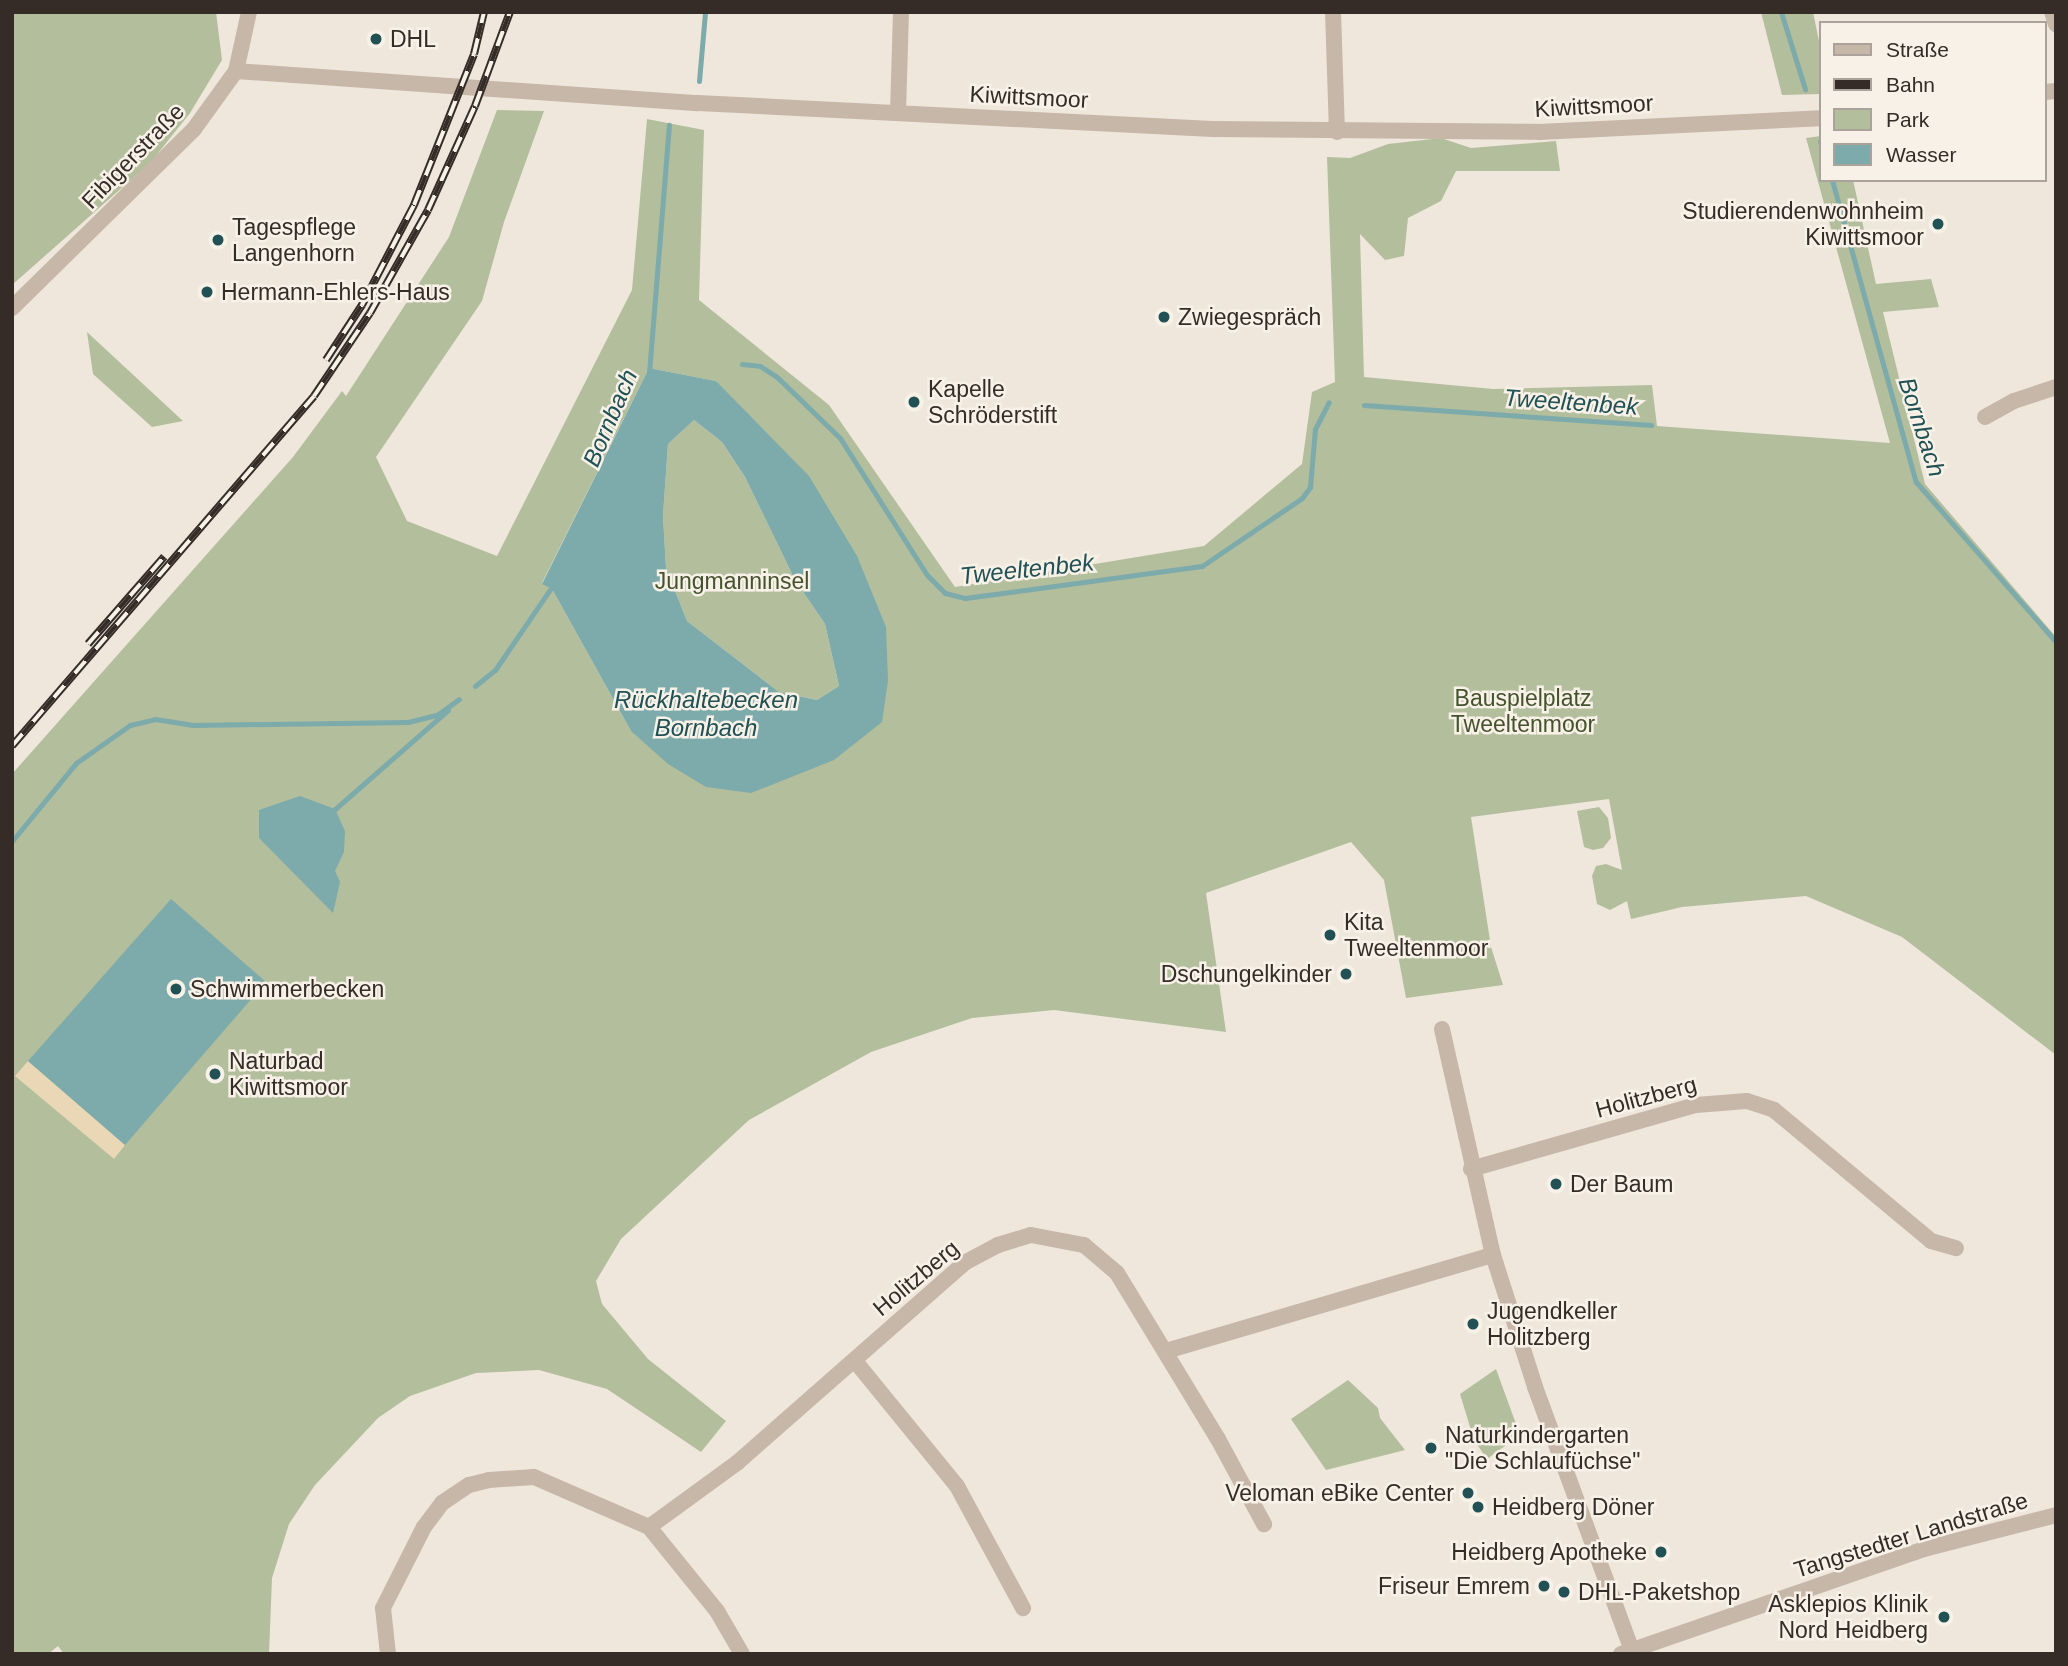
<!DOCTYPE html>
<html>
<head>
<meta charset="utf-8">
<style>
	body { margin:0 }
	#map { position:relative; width:2068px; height:1666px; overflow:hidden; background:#f0e7dc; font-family:Helvetica,sans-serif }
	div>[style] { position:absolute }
	.green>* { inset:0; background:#b3be9d }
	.sand>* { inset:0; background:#e9d7b5 }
	.water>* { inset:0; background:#7daaab }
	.stream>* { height:5px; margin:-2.5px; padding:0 2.5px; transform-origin:2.5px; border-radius:2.5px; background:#7daaab }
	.minor>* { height:16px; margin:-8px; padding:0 8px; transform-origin:8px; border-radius:8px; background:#c7b7a9 }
	.rail>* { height:8px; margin-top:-4px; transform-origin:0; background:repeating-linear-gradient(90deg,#f8f1e8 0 16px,#352c28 0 32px); box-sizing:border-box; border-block:2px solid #352c28 }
	.dots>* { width:19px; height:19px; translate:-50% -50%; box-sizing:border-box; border:4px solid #f8f1e8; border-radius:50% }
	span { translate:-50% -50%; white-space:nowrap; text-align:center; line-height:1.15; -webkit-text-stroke:5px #f8f1e8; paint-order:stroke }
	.poi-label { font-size:23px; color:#352c28 }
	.left { translate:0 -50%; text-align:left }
	.right { translate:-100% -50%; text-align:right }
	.street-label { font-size:23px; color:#352c28 }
	.park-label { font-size:23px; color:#45522e }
	.water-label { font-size:24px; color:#215154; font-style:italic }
	.frame { position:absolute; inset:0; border:14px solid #352c28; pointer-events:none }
	.legend { position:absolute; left:1819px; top:21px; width:228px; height:161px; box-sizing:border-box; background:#f8f1e8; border:2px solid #aaa29b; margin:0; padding:9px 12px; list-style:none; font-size:21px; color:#352c28 }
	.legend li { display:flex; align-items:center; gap:14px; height:35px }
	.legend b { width:35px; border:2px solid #aaa29b }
</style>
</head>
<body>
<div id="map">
	<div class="green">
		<div style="clip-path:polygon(12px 12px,216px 12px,222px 60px,190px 113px,151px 162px,12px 285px)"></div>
		<div style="clip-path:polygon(1761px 12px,1813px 12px,1821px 51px,1821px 94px,1782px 95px)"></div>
		<div style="clip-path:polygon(evenodd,497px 110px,544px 111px,504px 222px,482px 301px,376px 457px,407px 521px,497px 556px,632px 290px,647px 119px,704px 130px,699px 300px,829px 405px,955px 587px,1204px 546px,1302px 464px,1312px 392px,1335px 382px,1327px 157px,1350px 158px,1388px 144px,1441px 138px,1471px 148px,1556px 141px,1560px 171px,1456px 171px,1441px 201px,1408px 218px,1404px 256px,1385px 260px,1360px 234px,1364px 377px,1493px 389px,1652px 385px,1657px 426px,1890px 443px,1806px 138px,1821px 136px,1821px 180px,1853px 180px,1876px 284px,1931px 279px,1939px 307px,1883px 312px,1925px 484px,2056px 637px,2056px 1055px,1902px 937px,1806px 896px,1682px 907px,1631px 919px,1627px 901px,1610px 910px,1597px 904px,1592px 876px,1596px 866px,1606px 864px,1622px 870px,1609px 799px,1471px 817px,1491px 947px,1503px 985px,1406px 998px,1384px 880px,1351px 842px,1206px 893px,1226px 1032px,1054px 1010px,972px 1018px,871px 1052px,749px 1120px,621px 1239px,596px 1281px,602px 1304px,648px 1359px,726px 1421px,701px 1452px,607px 1389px,539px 1370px,476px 1373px,410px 1396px,378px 1418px,315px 1485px,289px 1524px,272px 1578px,269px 1654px,64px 1654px,58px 1646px,48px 1654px,12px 1654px,12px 774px,293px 457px,342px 391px,346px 396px,449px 237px,497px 110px,649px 368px,716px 381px,882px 722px,631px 731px,552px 589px,542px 583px,649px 368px)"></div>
		<div style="clip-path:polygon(87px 332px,183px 421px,152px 427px,93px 374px)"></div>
		<div style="clip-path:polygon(694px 420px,722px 442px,745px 477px,795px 580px,825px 624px,839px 686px,817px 700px,779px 692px,687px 621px,666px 568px,663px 516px,668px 444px)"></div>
		<div style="clip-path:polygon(1599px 807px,1608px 818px,1611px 838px,1603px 848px,1593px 850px,1584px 847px,1577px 811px)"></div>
		<div style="clip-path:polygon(1496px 1369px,1520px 1435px,1487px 1459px,1474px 1440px,1460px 1394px)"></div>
		<div style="clip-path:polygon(1348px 1380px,1378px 1408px,1380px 1418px,1405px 1450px,1326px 1470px,1291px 1419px)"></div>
	</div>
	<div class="sand">
		<div style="clip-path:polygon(28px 1061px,125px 1145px,114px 1159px,15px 1076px)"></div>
	</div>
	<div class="water">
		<div style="clip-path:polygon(evenodd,649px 368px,716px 381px,809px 476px,857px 556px,886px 627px,888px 681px,882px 722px,834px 760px,751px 793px,706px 787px,668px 764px,631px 731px,552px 589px,542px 584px,649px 368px,694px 420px,722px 442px,745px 477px,795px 580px,825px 624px,839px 686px,817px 700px,779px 692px,687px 621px,666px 568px,663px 516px,668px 444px,694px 420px)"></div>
		<div style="clip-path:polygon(300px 796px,335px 809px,345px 831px,344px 852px,335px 871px,340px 882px,333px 913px,259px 838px,259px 810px)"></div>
		<div style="clip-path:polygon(171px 899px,266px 982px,125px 1145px,28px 1061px)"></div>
	</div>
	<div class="stream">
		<div style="left:1781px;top:12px;width:81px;rotate:72.7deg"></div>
		<div style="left:699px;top:81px;width:69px;rotate:-85deg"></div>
		<div style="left:1820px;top:141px;width:3px;rotate:72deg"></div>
		<div style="left:1832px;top:180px;width:313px;rotate:74.5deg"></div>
		<div style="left:1916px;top:482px;width:213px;rotate:48.8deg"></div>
		<div style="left:742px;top:364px;width:18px;rotate:6deg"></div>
		<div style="left:760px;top:366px;width:20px;rotate:33deg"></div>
		<div style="left:777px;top:377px;width:88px;rotate:44.1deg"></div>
		<div style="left:840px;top:438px;width:162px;rotate:57.6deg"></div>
		<div style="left:927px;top:575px;width:25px;rotate:45deg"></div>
		<div style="left:945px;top:593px;width:21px;rotate:14deg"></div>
		<div style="left:965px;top:598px;width:239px;rotate:-7.7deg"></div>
		<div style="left:1202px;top:566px;width:121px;rotate:-34.2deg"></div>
		<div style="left:1302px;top:498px;width:14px;rotate:-54deg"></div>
		<div style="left:1310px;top:487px;width:58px;rotate:-85.1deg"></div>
		<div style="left:1315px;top:429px;width:30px;rotate:-63deg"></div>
		<div style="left:649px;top:373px;width:249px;rotate:-85.4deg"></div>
		<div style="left:1364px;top:405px;width:288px;rotate:4deg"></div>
		<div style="left:475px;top:686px;width:26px;rotate:-39deg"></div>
		<div style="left:495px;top:670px;width:107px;rotate:-55.7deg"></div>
		<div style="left:335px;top:809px;width:150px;rotate:-41.2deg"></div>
		<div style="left:12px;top:841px;width:101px;rotate:-50.6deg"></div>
		<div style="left:76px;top:763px;width:66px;rotate:-35.1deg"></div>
		<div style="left:130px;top:725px;width:26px;rotate:-13deg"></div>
		<div style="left:155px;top:719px;width:37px;rotate:9deg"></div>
		<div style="left:192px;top:725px;width:216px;rotate:-0.8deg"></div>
		<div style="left:408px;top:722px;width:30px;rotate:-14deg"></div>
		<div style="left:437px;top:715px;width:27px;rotate:-36deg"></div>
	</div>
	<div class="minor">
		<div style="left:1333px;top:12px;width:120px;rotate:88.1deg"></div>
		<div style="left:2052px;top:12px;width:13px;rotate:72deg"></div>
		<div style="left:236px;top:71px;width:463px;rotate:4deg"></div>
		<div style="left:698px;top:103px;width:515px;rotate:2.9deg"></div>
		<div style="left:1212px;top:129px;width:327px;rotate:0.5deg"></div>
		<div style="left:1539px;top:132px;width:282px;rotate:-2.8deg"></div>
		<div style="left:2045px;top:92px;width:11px;rotate:-5deg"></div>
		<div style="left:898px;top:113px;width:101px;rotate:-88.3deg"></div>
		<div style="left:12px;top:308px;width:255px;rotate:-44.5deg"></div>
		<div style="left:194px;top:129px;width:72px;rotate:-54.1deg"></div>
		<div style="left:236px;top:71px;width:60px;rotate:-77.6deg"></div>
		<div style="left:1985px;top:417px;width:33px;rotate:-29deg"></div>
		<div style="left:2014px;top:401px;width:44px;rotate:-18.4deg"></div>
		<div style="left:1442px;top:1029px;width:232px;rotate:77.3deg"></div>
		<div style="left:1493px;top:1255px;width:139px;rotate:72.3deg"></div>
		<div style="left:1535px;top:1387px;width:280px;rotate:69.8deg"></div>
		<div style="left:1471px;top:1169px;width:234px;rotate:-15.9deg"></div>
		<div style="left:1696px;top:1105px;width:51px;rotate:-4.5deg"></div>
		<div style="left:1747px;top:1101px;width:28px;rotate:18deg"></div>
		<div style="left:1774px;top:1110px;width:204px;rotate:39.8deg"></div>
		<div style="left:1931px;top:1241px;width:26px;rotate:16deg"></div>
		<div style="left:1166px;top:1351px;width:341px;rotate:-16.4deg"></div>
		<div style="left:855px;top:1361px;width:161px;rotate:50.8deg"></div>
		<div style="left:957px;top:1486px;width:139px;rotate:61.6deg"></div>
		<div style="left:649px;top:1527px;width:108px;rotate:51deg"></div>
		<div style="left:717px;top:1611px;width:50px;rotate:59.8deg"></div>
		<div style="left:388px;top:1654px;width:46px;rotate:-96.2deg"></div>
		<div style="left:383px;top:1608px;width:91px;rotate:-63.2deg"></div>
		<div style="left:424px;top:1527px;width:30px;rotate:-53deg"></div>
		<div style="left:442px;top:1503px;width:32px;rotate:-34deg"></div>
		<div style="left:469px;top:1485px;width:21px;rotate:-14deg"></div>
		<div style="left:489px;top:1480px;width:45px;rotate:-3.8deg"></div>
		<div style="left:534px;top:1477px;width:125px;rotate:23.5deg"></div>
		<div style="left:649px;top:1527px;width:110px;rotate:-36.1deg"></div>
		<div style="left:738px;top:1462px;width:303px;rotate:-41.3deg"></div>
		<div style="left:966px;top:1262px;width:36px;rotate:-28deg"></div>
		<div style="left:998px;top:1245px;width:34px;rotate:-17deg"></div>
		<div style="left:1031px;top:1235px;width:54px;rotate:10.7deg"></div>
		<div style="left:1084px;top:1245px;width:43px;rotate:40.3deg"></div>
		<div style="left:1117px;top:1273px;width:194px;rotate:58.7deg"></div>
		<div style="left:1218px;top:1439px;width:97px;rotate:61.6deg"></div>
		<div style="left:1621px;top:1654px;width:321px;rotate:-19.1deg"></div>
		<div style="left:1924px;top:1549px;width:136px;rotate:-14.4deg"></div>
	</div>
	<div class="rail">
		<div style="left:326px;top:360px;width:66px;rotate:-56.8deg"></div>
		<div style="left:362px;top:305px;width:113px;rotate:-62.5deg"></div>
		<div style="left:414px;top:205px;width:162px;rotate:-68.3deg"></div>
		<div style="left:474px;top:54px;width:43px;rotate:-76.6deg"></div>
		<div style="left:88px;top:644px;width:116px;rotate:-48.9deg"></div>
		<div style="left:12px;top:746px;width:462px;rotate:-49.2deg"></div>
		<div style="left:314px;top:396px;width:100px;rotate:-56deg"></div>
		<div style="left:370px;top:313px;width:118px;rotate:-60.6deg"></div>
		<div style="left:428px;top:210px;width:114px;rotate:-65.7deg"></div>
		<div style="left:475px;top:106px;width:100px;rotate:-69.6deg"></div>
	</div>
	<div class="dots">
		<div style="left:376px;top:39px;background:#215154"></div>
		<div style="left:1938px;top:224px;background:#215154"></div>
		<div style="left:218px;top:240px;background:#215154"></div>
		<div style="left:207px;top:292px;background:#215154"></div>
		<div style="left:1164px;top:317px;background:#215154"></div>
		<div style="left:914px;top:402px;background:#215154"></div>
		<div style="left:1330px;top:935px;background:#215154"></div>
		<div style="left:1346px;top:974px;background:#215154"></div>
		<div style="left:176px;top:989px;background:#215154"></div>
		<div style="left:215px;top:1074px;background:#215154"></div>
		<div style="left:1556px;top:1184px;background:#215154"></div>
		<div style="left:1473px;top:1324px;background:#215154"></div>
		<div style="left:1431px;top:1448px;background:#215154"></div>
		<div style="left:1468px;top:1493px;background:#215154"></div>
		<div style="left:1478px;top:1507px;background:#215154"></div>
		<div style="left:1661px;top:1552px;background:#215154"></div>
		<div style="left:1544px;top:1586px;background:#215154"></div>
		<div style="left:1564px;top:1592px;background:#215154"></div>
		<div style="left:1944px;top:1617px;background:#215154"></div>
	</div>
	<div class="poi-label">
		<span class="left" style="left:390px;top:39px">DHL</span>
		<span class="right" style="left:1924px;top:224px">Studierendenwohnheim<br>Kiwittsmoor</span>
		<span class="left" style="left:232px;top:240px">Tagespflege<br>Langenhorn</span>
		<span class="left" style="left:221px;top:292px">Hermann-Ehlers-Haus</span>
		<span class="left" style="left:1178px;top:317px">Zwiegespräch</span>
		<span class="left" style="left:928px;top:402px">Kapelle<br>Schröderstift</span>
		<span class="left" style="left:1344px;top:935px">Kita<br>Tweeltenmoor</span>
		<span class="right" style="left:1332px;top:974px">Dschungelkinder</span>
		<span class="left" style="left:190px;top:989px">Schwimmerbecken</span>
		<span class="left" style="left:229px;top:1074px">Naturbad<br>Kiwittsmoor</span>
		<span class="left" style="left:1570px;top:1184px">Der Baum</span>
		<span class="left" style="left:1487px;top:1324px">Jugendkeller<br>Holitzberg</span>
		<span class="left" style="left:1445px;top:1448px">Naturkindergarten<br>"Die Schlaufüchse"</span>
		<span class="right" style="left:1454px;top:1493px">Veloman eBike Center</span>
		<span class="left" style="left:1492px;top:1507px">Heidberg Döner</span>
		<span class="right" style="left:1647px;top:1552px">Heidberg Apotheke</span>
		<span class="right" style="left:1530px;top:1586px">Friseur Emrem</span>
		<span class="left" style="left:1578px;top:1592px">DHL-Paketshop</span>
		<span class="right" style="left:1928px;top:1617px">Asklepios Klinik<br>Nord Heidberg</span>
	</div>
	<div class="street-label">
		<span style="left:1029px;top:97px;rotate:3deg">Kiwittsmoor</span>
		<span style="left:1594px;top:106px;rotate:-3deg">Kiwittsmoor</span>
		<span style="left:133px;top:156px;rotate:-46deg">Fibigerstraße</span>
		<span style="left:1646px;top:1097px;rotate:-15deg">Holitzberg</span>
		<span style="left:916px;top:1278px;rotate:-40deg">Holitzberg</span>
		<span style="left:1911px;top:1535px;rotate:-17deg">Tangstedter Landstraße</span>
	</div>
	<div class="park-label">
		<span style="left:732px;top:581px">Jungmanninsel</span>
		<span style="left:1523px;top:711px">Bauspielplatz<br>Tweeltenmoor</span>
	</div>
	<div class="water-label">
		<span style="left:1571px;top:402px;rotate:4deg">Tweeltenbek</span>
		<span style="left:610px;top:418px;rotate:-67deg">Bornbach</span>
		<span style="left:1922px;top:427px;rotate:72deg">Bornbach</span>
		<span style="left:1027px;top:569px;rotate:-6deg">Tweeltenbek</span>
		<span style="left:706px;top:714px">Rückhaltebecken<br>Bornbach</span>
	</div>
	<div class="frame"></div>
	<ul class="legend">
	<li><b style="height:9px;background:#c7b7a9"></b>Straße</li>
	<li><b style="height:9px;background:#352c28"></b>Bahn</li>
	<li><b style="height:19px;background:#b3be9d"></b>Park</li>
	<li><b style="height:19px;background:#7daaab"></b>Wasser</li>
	</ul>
</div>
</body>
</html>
